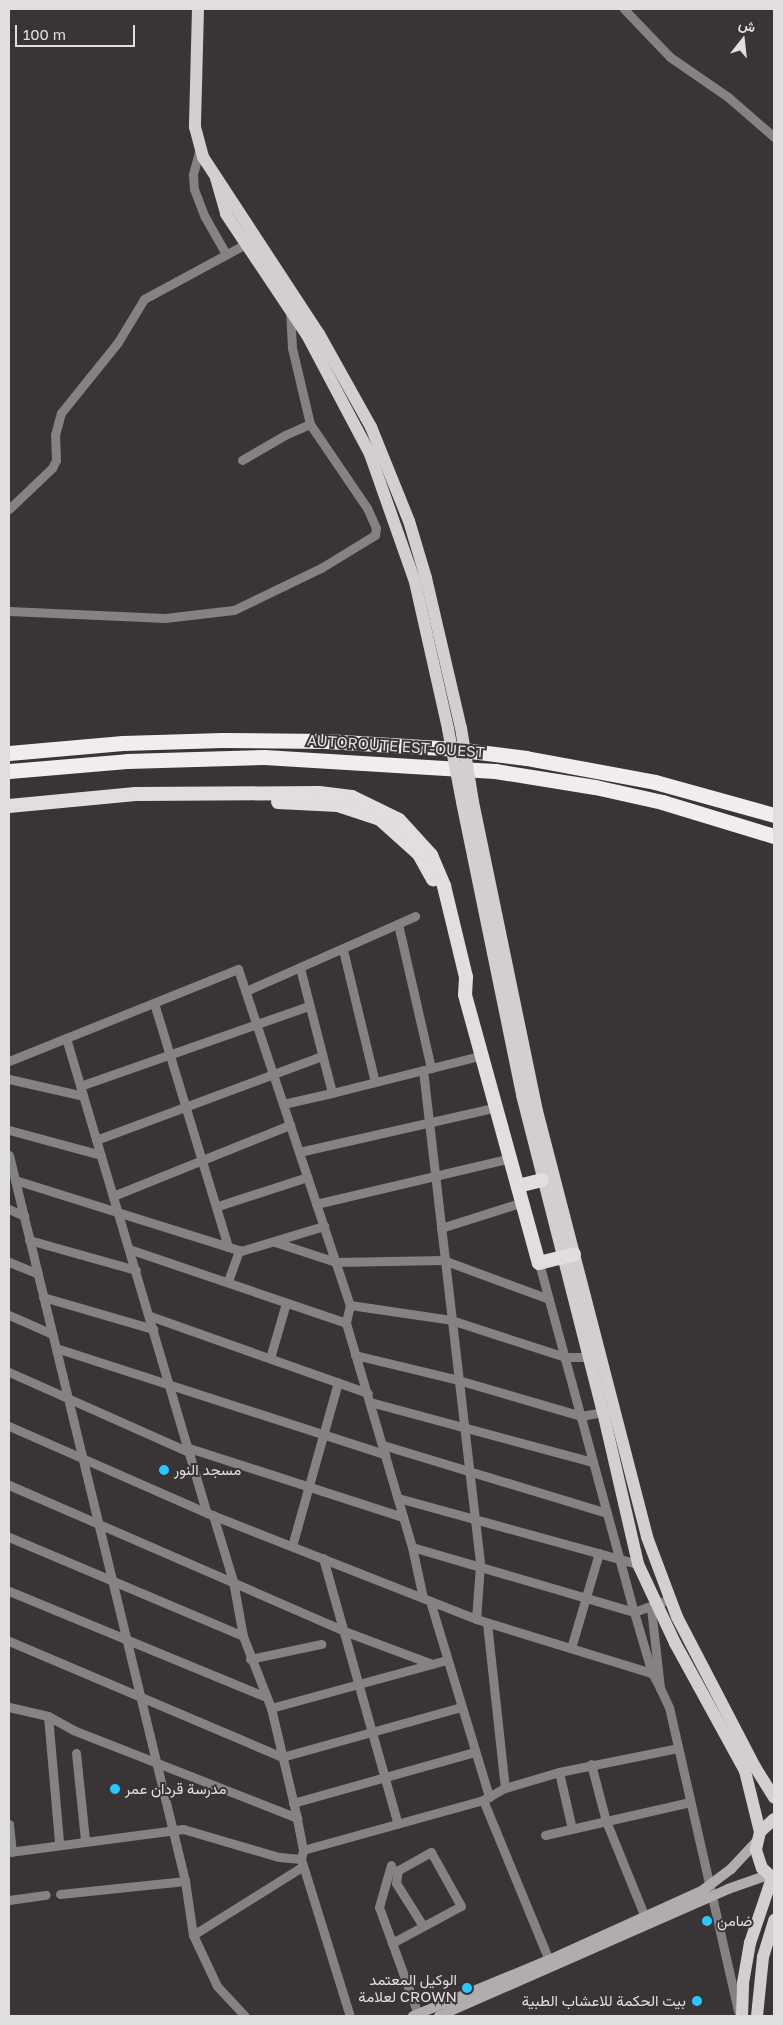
<!DOCTYPE html>
<html>
<head>
<meta charset="utf-8">
<style>
	body { margin:0 }
	#map { position:relative; width:783px; height:2025px; overflow:hidden; background:#393435; font-family:"Golos Text",Vazirmatn,sans-serif }
	div>[style] { position:absolute }
	.minor>* { height:9px; margin:-4.5px; padding:0 4.5px; transform-origin:4.5px; border-radius:4.5px; background:#848282 }
	.secondary>* { height:10px; margin:-5px; padding:0 5px; transform-origin:5px; border-radius:5px; background:#b1adad }
	.primary>* { height:12px; margin:-6px; padding:0 6px; transform-origin:6px; border-radius:6px; background:#d3cecf }
	.trunk>* { height:14px; margin:-7px; padding:0 7px; transform-origin:7px; border-radius:7px; background:#e2ddde }
	.motorway>* { height:15px; margin:-7.5px; padding:0 7.5px; transform-origin:7.5px; border-radius:7.5px; background:#f2eced }
	.primary-bridge>* { height:12px; margin:-6px; padding:0 6px; transform-origin:6px; border-radius:6px; background:#d3cecf }
	.dots>* { width:14px; height:14px; translate:-50% -50%; box-sizing:border-box; border:2px solid #393435; border-radius:50% }
	span { translate:-50% -50%; white-space:nowrap; text-align:center; line-height:1.15; -webkit-text-stroke:4px #393435; paint-order:stroke }
	.street-label { font-size:15px; color:#e1dede }
	.poi-label { font-size:15px; color:#e1dede }
	.left { translate:0 -50%; text-align:left }
	.right { translate:-100% -50%; text-align:right }
	.frame { position:absolute; inset:0; border:10px solid #e1dede; pointer-events:none }
	.north { position:absolute; left:718px; top:15px; width:50px; height:50px; -webkit-text-stroke:4px #393435; paint-order:stroke; rotate:16deg; font-size:14px; font-weight:700; line-height:20px; text-align:center; color:#e1dede }
	.north::after { content:''; display:block; margin:auto; width:18px; height:22px; background:#e1dede; clip-path:polygon(50% 0,100% 100%,50% 72%,0 100%) }
	.scale { position:absolute; left:15px; top:25px; width:120px; height:22px; box-sizing:border-box; border:2px solid #e1dede; border-top:0; padding-left:6px; font-size:15px; line-height:18px; white-space:nowrap; color:#e1dede; -webkit-text-stroke:4px #393435; paint-order:stroke }
</style>
</head>
<body>
<div id="map">
	<div class="minor">
		<div style="left:624px;top:9px;width:66px;rotate:46.2deg"></div>
		<div style="left:670px;top:57px;width:70px;rotate:34.6deg"></div>
		<div style="left:728px;top:97px;width:61px;rotate:41deg"></div>
		<div style="left:200px;top:148px;width:28px;rotate:105deg"></div>
		<div style="left:193px;top:175px;width:14px;rotate:86deg"></div>
		<div style="left:194px;top:189px;width:30px;rotate:69deg"></div>
		<div style="left:205px;top:217px;width:43px;rotate:60.4deg"></div>
		<div style="left:242px;top:460px;width:50px;rotate:-30.2deg"></div>
		<div style="left:285px;top:435px;width:27px;rotate:-24deg"></div>
		<div style="left:9px;top:509px;width:59px;rotate:-43.6deg"></div>
		<div style="left:52px;top:468px;width:9px;rotate:-63deg"></div>
		<div style="left:56px;top:460px;width:25px;rotate:-92deg"></div>
		<div style="left:55px;top:435px;width:23px;rotate:-75deg"></div>
		<div style="left:61px;top:413px;width:91px;rotate:-51.2deg"></div>
		<div style="left:118px;top:342px;width:50px;rotate:-58.8deg"></div>
		<div style="left:144px;top:299px;width:114px;rotate:-28.4deg"></div>
		<div style="left:9px;top:611px;width:156px;rotate:2.6deg"></div>
		<div style="left:165px;top:618px;width:69px;rotate:-6.6deg"></div>
		<div style="left:234px;top:610px;width:97px;rotate:-25.8deg"></div>
		<div style="left:321px;top:568px;width:63px;rotate:-31.4deg"></div>
		<div style="left:375px;top:535px;width:7px;rotate:-82deg"></div>
		<div style="left:376px;top:528px;width:22px;rotate:-114deg"></div>
		<div style="left:367px;top:508px;width:102px;rotate:-124.2deg"></div>
		<div style="left:310px;top:424px;width:78px;rotate:-103.3deg"></div>
		<div style="left:292px;top:348px;width:36px;rotate:-93deg"></div>
		<div style="left:398px;top:924px;width:148px;rotate:77.1deg"></div>
		<div style="left:343px;top:950px;width:136px;rotate:76.4deg"></div>
		<div style="left:300px;top:968px;width:129px;rotate:75.6deg"></div>
		<div style="left:332px;top:1093px;width:156px;rotate:-14.1deg"></div>
		<div style="left:246px;top:991px;width:185px;rotate:-23.9deg"></div>
		<div style="left:154px;top:1003px;width:255px;rotate:73.1deg"></div>
		<div style="left:66px;top:1038px;width:495px;rotate:73.5deg"></div>
		<div style="left:9px;top:1061px;width:247px;rotate:-21.9deg"></div>
		<div style="left:238px;top:969px;width:354px;rotate:71.6deg"></div>
		<div style="left:350px;top:1305px;width:18px;rotate:103deg"></div>
		<div style="left:346px;top:1323px;width:234px;rotate:73.6deg"></div>
		<div style="left:412px;top:1547px;width:52px;rotate:77.8deg"></div>
		<div style="left:423px;top:1070px;width:498px;rotate:83.4deg"></div>
		<div style="left:480px;top:1565px;width:54px;rotate:94.2deg"></div>
		<div style="left:9px;top:1079px;width:76px;rotate:12.9deg"></div>
		<div style="left:80px;top:1086px;width:243px;rotate:-19.3deg"></div>
		<div style="left:283px;top:1104px;width:50px;rotate:-12.7deg"></div>
		<div style="left:9px;top:1130px;width:95px;rotate:15.2deg"></div>
		<div style="left:96px;top:1140px;width:241px;rotate:-20.4deg"></div>
		<div style="left:299px;top:1152px;width:203px;rotate:-12.8deg"></div>
		<div style="left:9px;top:1155px;width:747px;rotate:76.37deg"></div>
		<div style="left:185px;top:1881px;width:55px;rotate:81.6deg"></div>
		<div style="left:193px;top:1935px;width:56px;rotate:64.8deg"></div>
		<div style="left:217px;top:1986px;width:41px;rotate:47deg"></div>
		<div style="left:15px;top:1180px;width:237px;rotate:17.4deg"></div>
		<div style="left:241px;top:1251px;width:87px;rotate:-16.8deg"></div>
		<div style="left:113px;top:1196px;width:191px;rotate:-21.9deg"></div>
		<div style="left:316px;top:1204px;width:200px;rotate:-13.3deg"></div>
		<div style="left:218px;top:1206px;width:94px;rotate:-18deg"></div>
		<div style="left:9px;top:1209px;width:17px;rotate:25deg"></div>
		<div style="left:441px;top:1228px;width:86px;rotate:-17.6deg"></div>
		<div style="left:29px;top:1240px;width:111px;rotate:15.7deg"></div>
		<div style="left:275px;top:1242px;width:64px;rotate:18.2deg"></div>
		<div style="left:336px;top:1262px;width:107px;rotate:-1.1deg"></div>
		<div style="left:443px;top:1260px;width:113px;rotate:20.2deg"></div>
		<div style="left:129px;top:1249px;width:229px;rotate:18.8deg"></div>
		<div style="left:9px;top:1262px;width:31px;rotate:22deg"></div>
		<div style="left:539px;top:1263px;width:362px;rotate:74.8deg"></div>
		<div style="left:634px;top:1612px;width:64px;rotate:73.6deg"></div>
		<div style="left:652px;top:1673px;width:17px;rotate:62deg"></div>
		<div style="left:228px;top:1281px;width:33px;rotate:-70deg"></div>
		<div style="left:43px;top:1297px;width:115px;rotate:16.2deg"></div>
		<div style="left:350px;top:1305px;width:102px;rotate:8.4deg"></div>
		<div style="left:451px;top:1320px;width:120px;rotate:18deg"></div>
		<div style="left:565px;top:1357px;width:30px"></div>
		<div style="left:9px;top:1315px;width:47px;rotate:23.8deg"></div>
		<div style="left:150px;top:1316px;width:231px;rotate:19.5deg"></div>
		<div style="left:56px;top:1348px;width:346px;rotate:17.9deg"></div>
		<div style="left:355px;top:1355px;width:106px;rotate:13.6deg"></div>
		<div style="left:458px;top:1380px;width:128px;rotate:16.3deg"></div>
		<div style="left:581px;top:1416px;width:22px;rotate:-10deg"></div>
		<div style="left:270px;top:1358px;width:57px;rotate:-73.8deg"></div>
		<div style="left:9px;top:1372px;width:199px;rotate:24deg"></div>
		<div style="left:370px;top:1402px;width:231px;rotate:15.1deg"></div>
		<div style="left:9px;top:1426px;width:216px;rotate:23.7deg"></div>
		<div style="left:207px;top:1513px;width:289px;rotate:21.5deg"></div>
		<div style="left:476px;top:1619px;width:184px;rotate:17.1deg"></div>
		<div style="left:383px;top:1445px;width:234px;rotate:16.9deg"></div>
		<div style="left:189px;top:1448px;width:225px;rotate:17.9deg"></div>
		<div style="left:9px;top:1485px;width:365px;rotate:23.5deg"></div>
		<div style="left:344px;top:1631px;width:94px;rotate:20.6deg"></div>
		<div style="left:398px;top:1498px;width:249px;rotate:15.4deg"></div>
		<div style="left:9px;top:1537px;width:254px;rotate:22.9deg"></div>
		<div style="left:292px;top:1546px;width:170px;rotate:-74.3deg"></div>
		<div style="left:412px;top:1547px;width:231px;rotate:16.3deg"></div>
		<div style="left:634px;top:1612px;width:38px;rotate:-20deg"></div>
		<div style="left:323px;top:1558px;width:276px;rotate:74.3deg"></div>
		<div style="left:9px;top:1591px;width:278px;rotate:22.4deg"></div>
		<div style="left:430px;top:1601px;width:205px;rotate:73.2deg"></div>
		<div style="left:651px;top:1608px;width:81px;rotate:83.6deg"></div>
		<div style="left:660px;top:1688px;width:21px;rotate:65deg"></div>
		<div style="left:669px;top:1707px;width:312px;rotate:77.2deg"></div>
		<div style="left:487px;top:1623px;width:166px;rotate:83.8deg"></div>
		<div style="left:9px;top:1641px;width:297px;rotate:23deg"></div>
		<div style="left:282px;top:1757px;width:186px;rotate:-15.6deg"></div>
		<div style="left:571px;top:1648px;width:99px;rotate:-73.6deg"></div>
		<div style="left:250px;top:1659px;width:73px;rotate:-11.9deg"></div>
		<div style="left:9px;top:1707px;width:40px;rotate:13deg"></div>
		<div style="left:48px;top:1716px;width:29px;rotate:29deg"></div>
		<div style="left:73px;top:1730px;width:241px;rotate:21.4deg"></div>
		<div style="left:271px;top:1708px;width:182px;rotate:-15.3deg"></div>
		<div style="left:48px;top:1716px;width:127px;rotate:85deg"></div>
		<div style="left:76px;top:1753px;width:87px;rotate:84.1deg"></div>
		<div style="left:591px;top:1764px;width:59px;rotate:75.3deg"></div>
		<div style="left:606px;top:1821px;width:104px;rotate:67.9deg"></div>
		<div style="left:559px;top:1772px;width:58px;rotate:77.2deg"></div>
		<div style="left:483px;top:1800px;width:173px;rotate:67.6deg"></div>
		<div style="left:293px;top:1803px;width:188px;rotate:-15.7deg"></div>
		<div style="left:9px;top:1824px;width:28px;rotate:84deg"></div>
		<div style="left:545px;top:1835px;width:149px;rotate:-12.8deg"></div>
		<div style="left:303px;top:1850px;width:187px;rotate:-15.5deg"></div>
		<div style="left:483px;top:1800px;width:25px;rotate:-29deg"></div>
		<div style="left:505px;top:1788px;width:56px;rotate:-16.5deg"></div>
		<div style="left:559px;top:1772px;width:121px;rotate:-11.4deg"></div>
		<div style="left:9px;top:1852px;width:176px;rotate:-7.5deg"></div>
		<div style="left:183px;top:1829px;width:100px;rotate:16.3deg"></div>
		<div style="left:279px;top:1857px;width:22px;rotate:5deg"></div>
		<div style="left:301px;top:1859px;width:9px;rotate:-77deg"></div>
		<div style="left:303px;top:1850px;width:33px;rotate:-101deg"></div>
		<div style="left:297px;top:1818px;width:113px;rotate:-103.3deg"></div>
		<div style="left:271px;top:1708px;width:77px;rotate:-111.3deg"></div>
		<div style="left:243px;top:1636px;width:56px;rotate:-100.3deg"></div>
		<div style="left:233px;top:1581px;width:69px;rotate:-106.9deg"></div>
		<div style="left:301px;top:1859px;width:164px;rotate:72.7deg"></div>
		<div style="left:391px;top:1865px;width:44px;rotate:105.9deg"></div>
		<div style="left:379px;top:1907px;width:114px;rotate:70deg"></div>
		<div style="left:60px;top:1894px;width:126px;rotate:-5.9deg"></div>
		<div style="left:9px;top:1900px;width:37px;rotate:-8deg"></div>
		<div style="left:193px;top:1935px;width:128px;rotate:-32deg"></div>
		<div style="left:392px;top:1943px;width:78px;rotate:-28.2deg"></div>
		<div style="left:461px;top:1906px;width:62px;rotate:-119.1deg"></div>
		<div style="left:431px;top:1852px;width:38px;rotate:151deg"></div>
		<div style="left:398px;top:1870px;width:13px;rotate:99deg"></div>
		<div style="left:396px;top:1883px;width:51px;rotate:57.9deg"></div>
	</div>
	<div class="secondary">
		<div style="left:413px;top:2016px;width:147px;rotate:-22.4deg"></div>
		<div style="left:549px;top:1960px;width:169px;rotate:-24.4deg"></div>
		<div style="left:703px;top:1890px;width:35px;rotate:-37deg"></div>
		<div style="left:731px;top:1869px;width:38px;rotate:-47deg"></div>
		<div style="left:439px;top:2016px;width:316px;rotate:-23.7deg"></div>
		<div style="left:728px;top:1889px;width:42px;rotate:-19.3deg"></div>
	</div>
	<div class="primary">
		<div style="left:198px;top:9px;width:118px;rotate:91.5deg"></div>
		<div style="left:195px;top:127px;width:31px;rotate:75deg"></div>
		<div style="left:203px;top:157px;width:212px;rotate:56.8deg"></div>
		<div style="left:319px;top:334px;width:107px;rotate:60.8deg"></div>
		<div style="left:371px;top:427px;width:101px;rotate:68deg"></div>
		<div style="left:409px;top:521px;width:59px;rotate:73.4deg"></div>
		<div style="left:426px;top:578px;width:154px;rotate:76.9deg"></div>
		<div style="left:216px;top:178px;width:37px;rotate:74deg"></div>
		<div style="left:226px;top:214px;width:146px;rotate:56.2deg"></div>
		<div style="left:307px;top:335px;width:135px;rotate:62.1deg"></div>
		<div style="left:370px;top:454px;width:136px;rotate:70.6deg"></div>
		<div style="left:415px;top:582px;width:151px;rotate:77.3deg"></div>
		<div style="left:462px;top:802px;width:299px;rotate:78.4deg"></div>
		<div style="left:522px;top:1095px;width:327px;rotate:75.7deg"></div>
		<div style="left:603px;top:1412px;width:156px;rotate:77deg"></div>
		<div style="left:638px;top:1564px;width:87px;rotate:64.9deg"></div>
		<div style="left:675px;top:1643px;width:146px;rotate:61.3deg"></div>
		<div style="left:745px;top:1771px;width:63px;rotate:76.2deg"></div>
		<div style="left:473px;top:802px;width:316px;rotate:78.3deg"></div>
		<div style="left:537px;top:1111px;width:440px;rotate:75.5deg"></div>
		<div style="left:647px;top:1537px;width:85px;rotate:69.4deg"></div>
		<div style="left:677px;top:1617px;width:169px;rotate:62.5deg"></div>
		<div style="left:755px;top:1767px;width:36px;rotate:58deg"></div>
		<div style="left:774px;top:1819px;width:19px;rotate:137deg"></div>
		<div style="left:760px;top:1832px;width:18px;rotate:103deg"></div>
		<div style="left:756px;top:1850px;width:19px;rotate:72deg"></div>
		<div style="left:762px;top:1868px;width:16px;rotate:43deg"></div>
		<div style="left:742px;top:2016px;width:33px;rotate:-88deg"></div>
		<div style="left:743px;top:1983px;width:41px;rotate:-80.1deg"></div>
		<div style="left:750px;top:1943px;width:69px;rotate:-71.3deg"></div>
		<div style="left:757px;top:2016px;width:59px;rotate:-84.2deg"></div>
		<div style="left:763px;top:1957px;width:39px;rotate:-73deg"></div>
	</div>
	<div class="trunk">
		<div style="left:278px;top:802px;width:60px;rotate:2.9deg"></div>
		<div style="left:338px;top:805px;width:44px;rotate:18.4deg"></div>
		<div style="left:380px;top:819px;width:52px;rotate:41.9deg"></div>
		<div style="left:419px;top:854px;width:29px;rotate:61deg"></div>
		<div style="left:9px;top:806px;width:127px;rotate:-5.4deg"></div>
		<div style="left:135px;top:794px;width:184px;rotate:-0.3deg"></div>
		<div style="left:319px;top:793px;width:33px;rotate:7deg"></div>
		<div style="left:352px;top:797px;width:52px;rotate:26.1deg"></div>
		<div style="left:399px;top:820px;width:47px;rotate:47.6deg"></div>
		<div style="left:431px;top:855px;width:34px;rotate:67deg"></div>
		<div style="left:444px;top:886px;width:94px;rotate:76.4deg"></div>
		<div style="left:466px;top:977px;width:18px;rotate:93deg"></div>
		<div style="left:465px;top:995px;width:278px;rotate:74.6deg"></div>
		<div style="left:539px;top:1263px;width:36px;rotate:-14deg"></div>
		<div style="left:518px;top:1186px;width:25px;rotate:-14deg"></div>
	</div>
	<div class="motorway">
		<div style="left:9px;top:753px;width:114px;rotate:-5deg"></div>
		<div style="left:123px;top:743px;width:99px;rotate:-1.7deg"></div>
		<div style="left:222px;top:740px;width:104px;rotate:0.6deg"></div>
		<div style="left:326px;top:741px;width:129px;rotate:3.5deg"></div>
		<div style="left:455px;top:749px;width:72px;rotate:7.2deg"></div>
		<div style="left:526px;top:758px;width:131px;rotate:10.5deg"></div>
		<div style="left:655px;top:782px;width:123px;rotate:15.5deg"></div>
		<div style="left:9px;top:771px;width:118px;rotate:-4.8deg"></div>
		<div style="left:127px;top:761px;width:137px;rotate:-1.7deg"></div>
		<div style="left:264px;top:757px;width:231px;rotate:3.5deg"></div>
		<div style="left:495px;top:771px;width:101px;rotate:9.1deg"></div>
		<div style="left:595px;top:787px;width:69px;rotate:12.6deg"></div>
		<div style="left:662px;top:802px;width:117px;rotate:16.9deg"></div>
	</div>
	<div class="primary-bridge">
		<div style="left:461px;top:728px;width:75px;rotate:80.8deg"></div>
		<div style="left:448px;top:729px;width:74px;rotate:79.1deg"></div>
	</div>
	<div class="dots">
		<div style="left:164px;top:1470px;background:#28c8ff"></div>
		<div style="left:115px;top:1789px;background:#28c8ff"></div>
		<div style="left:707px;top:1921px;background:#28c8ff"></div>
		<div style="left:467px;top:1988px;background:#28c8ff"></div>
		<div style="left:697px;top:2001px;background:#28c8ff"></div>
	</div>
	<div class="street-label">
		<span style="left:396px;top:746px;rotate:4deg">AUTOROUTE EST-OUEST</span>
	</div>
	<div class="poi-label">
		<span class="left" style="left:174px;top:1470px">مسجد النور</span>
		<span class="left" style="left:125px;top:1789px">مدرسة قردان عمر</span>
		<span class="left" style="left:717px;top:1921px">ضامن</span>
		<span class="right" style="left:457px;top:1988px">الوكيل المعتمد<br>لعلامة CROWN</span>
		<span class="right" style="left:686px;top:2001px">بيت الحكمة للاعشاب الطبية</span>
	</div>
	<div class="frame"></div>
	<div class="north">ش</div>
	<div class="scale">100 m</div>
</div>
</body>
</html>
